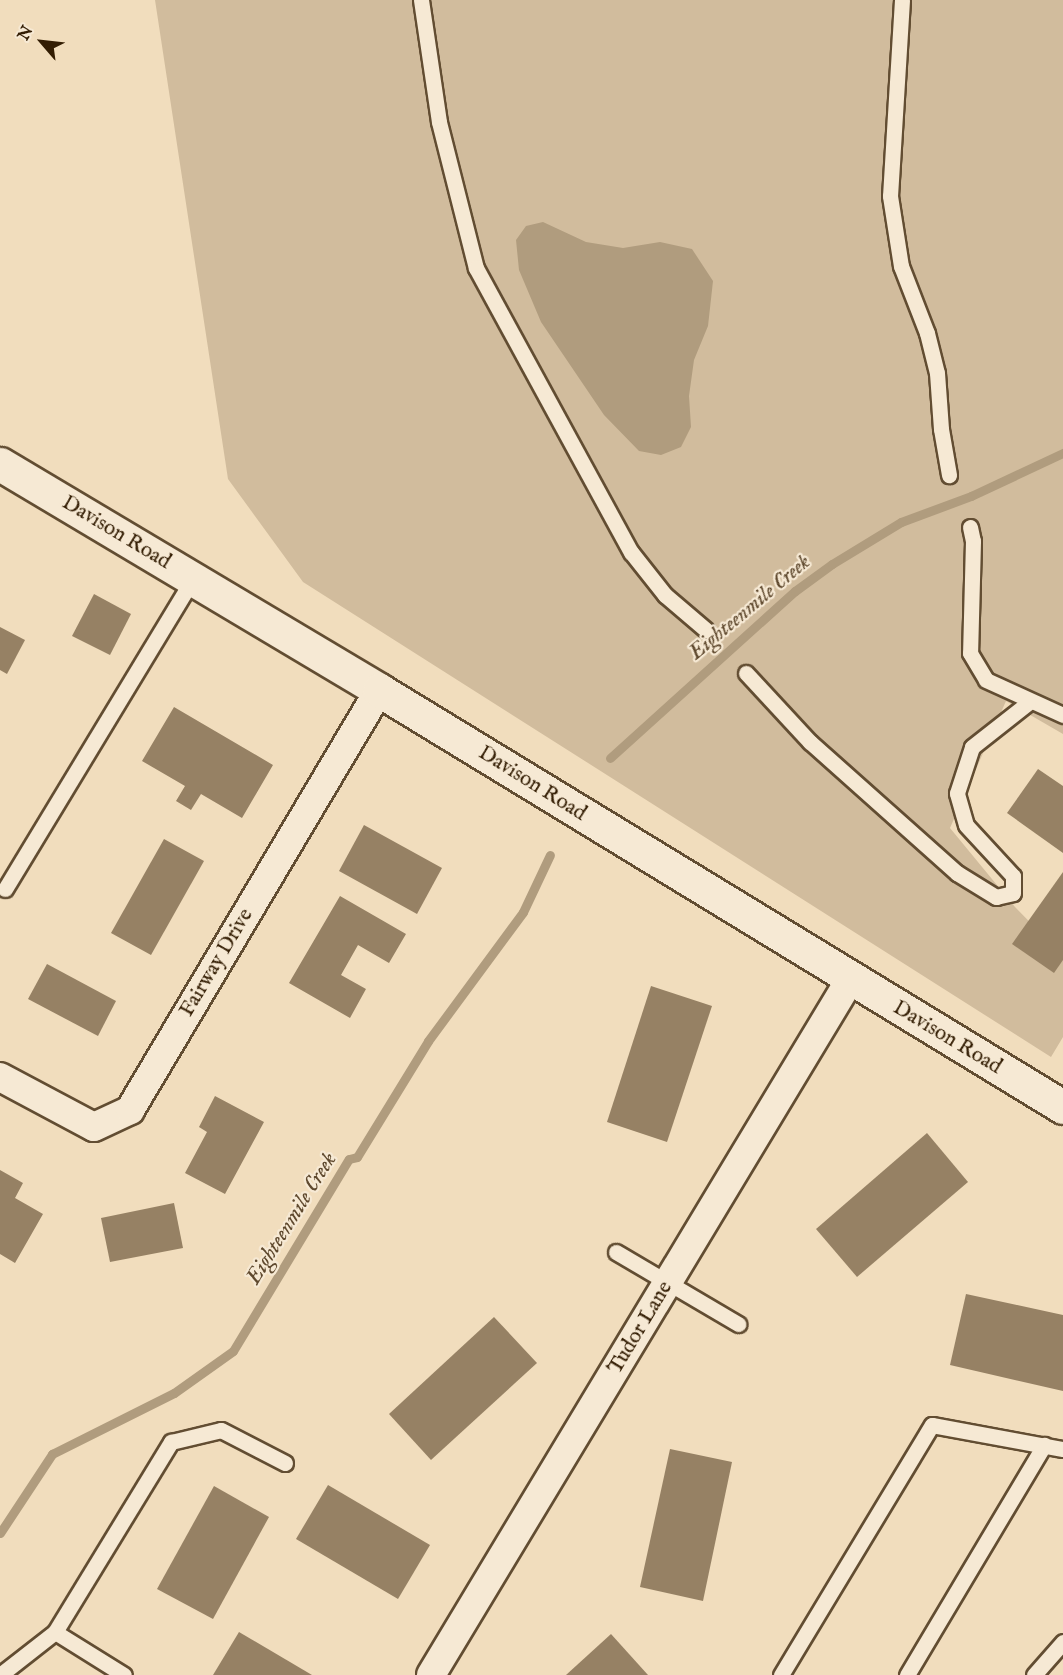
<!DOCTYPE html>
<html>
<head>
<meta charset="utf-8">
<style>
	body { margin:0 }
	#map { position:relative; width:1063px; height:1675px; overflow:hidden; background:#f1ddbd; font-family:"IM FELL English",serif }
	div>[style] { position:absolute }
	.green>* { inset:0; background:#d1bc9d }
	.water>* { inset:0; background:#b09c7e }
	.stream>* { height:9px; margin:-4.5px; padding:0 4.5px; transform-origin:4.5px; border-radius:4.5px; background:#b09c7e }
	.building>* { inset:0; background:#968164 }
	.roads { filter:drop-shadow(2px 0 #624d32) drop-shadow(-2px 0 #624d32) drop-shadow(0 2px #624d32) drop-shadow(0 -2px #624d32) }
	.service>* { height:15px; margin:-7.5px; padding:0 7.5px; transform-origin:7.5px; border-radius:7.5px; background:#f6e9d4 }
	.minor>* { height:28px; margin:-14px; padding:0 14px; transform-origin:14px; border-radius:14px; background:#f6e9d4 }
	.tertiary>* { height:33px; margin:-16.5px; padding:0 16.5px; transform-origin:16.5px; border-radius:16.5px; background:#f6e9d4 }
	span { translate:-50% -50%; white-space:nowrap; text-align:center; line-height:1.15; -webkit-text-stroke:4.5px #f6e9d4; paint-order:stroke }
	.street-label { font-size:21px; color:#331d03 }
	.water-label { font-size:22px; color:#5f492e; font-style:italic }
	.north { position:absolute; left:12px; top:12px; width:60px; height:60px; -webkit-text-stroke:4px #f6e9d4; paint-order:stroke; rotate:298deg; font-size:16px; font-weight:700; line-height:24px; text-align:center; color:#331d03 }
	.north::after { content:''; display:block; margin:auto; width:21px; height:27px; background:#331d03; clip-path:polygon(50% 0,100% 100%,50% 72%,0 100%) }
</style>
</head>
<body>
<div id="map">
	<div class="green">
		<div style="clip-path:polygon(155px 0,1063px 0,1063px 734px,1006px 701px,950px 828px,1015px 907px,1063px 956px,1063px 1037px,1051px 1057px,303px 582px,228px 479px)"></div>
	</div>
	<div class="water">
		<div style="clip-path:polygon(543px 222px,586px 242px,623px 248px,660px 242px,692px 249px,713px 281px,708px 326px,694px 360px,689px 396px,691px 427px,681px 447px,661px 455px,639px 451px,604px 415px,541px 322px,519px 270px,516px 240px,526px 226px)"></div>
	</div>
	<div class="stream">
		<div style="left:610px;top:758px;width:249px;rotate:-42.1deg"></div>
		<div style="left:795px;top:591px;width:46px;rotate:-36.1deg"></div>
		<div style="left:832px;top:564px;width:81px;rotate:-31.3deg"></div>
		<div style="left:901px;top:522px;width:75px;rotate:-20.4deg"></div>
		<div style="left:971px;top:496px;width:102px;rotate:-25.1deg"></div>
		<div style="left:0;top:1533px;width:95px;rotate:-56.6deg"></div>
		<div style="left:52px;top:1454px;width:136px;rotate:-26.6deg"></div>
		<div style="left:174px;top:1393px;width:72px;rotate:-35.4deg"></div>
		<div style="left:233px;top:1351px;width:224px;rotate:-58.9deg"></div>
		<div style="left:349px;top:1159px;width:8px;rotate:-14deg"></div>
		<div style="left:357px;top:1157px;width:136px;rotate:-58.5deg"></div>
		<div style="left:428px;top:1041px;width:160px;rotate:-53.6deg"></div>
		<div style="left:523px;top:912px;width:63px;rotate:-64.7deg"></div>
	</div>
	<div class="building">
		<div style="clip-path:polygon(94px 594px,131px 614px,110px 655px,72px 636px)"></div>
		<div style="clip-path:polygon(0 627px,25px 640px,7px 674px,0 670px)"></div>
		<div style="clip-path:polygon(174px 707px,273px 765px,242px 818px,201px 794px,191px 810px,176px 801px,185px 786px,142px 761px)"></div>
		<div style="clip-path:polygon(1038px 769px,1063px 786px,1063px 853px,1007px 813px)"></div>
		<div style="clip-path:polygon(364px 825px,442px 868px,417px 914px,339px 871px)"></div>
		<div style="clip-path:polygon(164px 839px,204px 861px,151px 955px,111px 933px)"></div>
		<div style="clip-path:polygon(1063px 872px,1063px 960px,1054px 973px,1012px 944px)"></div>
		<div style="clip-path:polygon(340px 896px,406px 934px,389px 963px,358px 945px,341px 975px,366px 989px,350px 1018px,289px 983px)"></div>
		<div style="clip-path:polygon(47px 964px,116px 1001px,98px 1036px,28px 999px)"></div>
		<div style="clip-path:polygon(651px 986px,712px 1006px,667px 1142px,607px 1122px)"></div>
		<div style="clip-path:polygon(215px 1096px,264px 1122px,225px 1194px,185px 1173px,207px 1132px,199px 1127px)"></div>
		<div style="clip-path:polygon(927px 1133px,968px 1182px,857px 1277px,816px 1229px)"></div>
		<div style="clip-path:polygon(0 1170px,23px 1183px,15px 1198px,43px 1214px,15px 1263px,0 1254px)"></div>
		<div style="clip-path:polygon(174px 1203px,183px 1248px,110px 1262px,101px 1218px)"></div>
		<div style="clip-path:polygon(966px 1294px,1063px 1315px,1063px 1391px,950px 1365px)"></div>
		<div style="clip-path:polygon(494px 1317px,537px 1363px,431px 1460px,389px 1414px)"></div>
		<div style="clip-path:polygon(670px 1449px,732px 1462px,703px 1601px,640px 1587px)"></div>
		<div style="clip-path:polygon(328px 1485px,430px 1545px,398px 1599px,296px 1539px)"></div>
		<div style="clip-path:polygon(214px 1486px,269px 1517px,213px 1619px,157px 1589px)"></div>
		<div style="clip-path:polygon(239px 1632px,312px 1675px,213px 1675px)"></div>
		<div style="clip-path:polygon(611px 1634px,648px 1675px,566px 1675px)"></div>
	</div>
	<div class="roads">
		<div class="service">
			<div style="left:421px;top:0;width:123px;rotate:81.6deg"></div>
			<div style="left:439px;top:122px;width:151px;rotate:75.8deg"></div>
			<div style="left:476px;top:268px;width:324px;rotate:61.4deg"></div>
			<div style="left:631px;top:552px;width:55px;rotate:51.7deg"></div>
			<div style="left:665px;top:595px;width:54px;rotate:40.5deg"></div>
			<div style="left:902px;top:0;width:196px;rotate:93.5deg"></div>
			<div style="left:890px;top:196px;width:71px;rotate:81.1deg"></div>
			<div style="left:901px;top:266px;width:72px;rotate:68.8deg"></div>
			<div style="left:927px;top:333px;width:41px;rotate:76deg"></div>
			<div style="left:937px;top:373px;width:56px;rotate:85.9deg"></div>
			<div style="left:941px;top:429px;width:47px;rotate:80.1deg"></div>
			<div style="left:970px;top:527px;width:14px;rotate:78deg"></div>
			<div style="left:973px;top:541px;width:112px;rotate:91.5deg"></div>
			<div style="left:970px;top:653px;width:31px;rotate:59deg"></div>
			<div style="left:986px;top:680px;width:85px;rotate:24.4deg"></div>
			<div style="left:746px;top:673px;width:94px;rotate:47.2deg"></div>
			<div style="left:810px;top:742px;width:197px;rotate:41.7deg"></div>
			<div style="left:957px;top:873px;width:46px;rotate:31.6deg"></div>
			<div style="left:996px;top:897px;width:17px;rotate:-13deg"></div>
			<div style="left:1013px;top:893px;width:17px;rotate:-90deg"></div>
			<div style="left:1013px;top:876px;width:69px;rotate:-132.7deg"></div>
			<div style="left:966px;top:825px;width:33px;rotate:-106deg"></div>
			<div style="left:957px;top:793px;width:48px;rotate:-71.9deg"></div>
			<div style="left:972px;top:747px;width:71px;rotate:-38.2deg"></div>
			<div style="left:5px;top:889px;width:363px;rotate:-58.8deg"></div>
			<div style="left:616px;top:1252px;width:142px;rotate:30.5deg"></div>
			<div style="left:55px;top:1632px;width:223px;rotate:-58.6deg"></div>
			<div style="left:171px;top:1442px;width:51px;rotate:-13.5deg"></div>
			<div style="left:221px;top:1430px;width:72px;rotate:27.3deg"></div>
			<div style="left:0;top:1675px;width:70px;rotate:-38deg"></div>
			<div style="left:55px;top:1632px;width:81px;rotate:31.9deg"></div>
			<div style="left:781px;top:1675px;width:292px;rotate:-58.9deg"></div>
			<div style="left:932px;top:1425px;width:133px;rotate:10.4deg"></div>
			<div style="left:907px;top:1675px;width:268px;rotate:-59.2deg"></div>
			<div style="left:1034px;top:1675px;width:44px;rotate:-48.7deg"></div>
		</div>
		<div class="minor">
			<div style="left:0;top:1077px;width:106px;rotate:28deg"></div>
			<div style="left:94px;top:1127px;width:40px;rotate:-25deg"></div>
			<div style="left:130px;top:1110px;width:488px;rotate:-59.3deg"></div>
			<div style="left:431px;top:1675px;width:812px;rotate:-58.92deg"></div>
		</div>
		<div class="tertiary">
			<div style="left:0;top:464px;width:441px;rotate:30.8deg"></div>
			<div style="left:379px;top:690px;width:801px;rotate:31.37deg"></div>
		</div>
	</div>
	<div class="street-label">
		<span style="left:116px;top:533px;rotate:31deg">Davison Road</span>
		<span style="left:532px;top:784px;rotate:32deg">Davison Road</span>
		<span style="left:217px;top:963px;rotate:-59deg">Fairway Drive</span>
		<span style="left:947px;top:1038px;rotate:31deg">Davison Road</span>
		<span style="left:641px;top:1328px;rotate:-59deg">Tudor Lane</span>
	</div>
	<div class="water-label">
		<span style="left:750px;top:608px;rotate:-40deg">Eighteenmile Creek</span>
		<span style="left:292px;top:1219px;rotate:-58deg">Eighteenmile Creek</span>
	</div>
	<div class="north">N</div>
</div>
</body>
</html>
